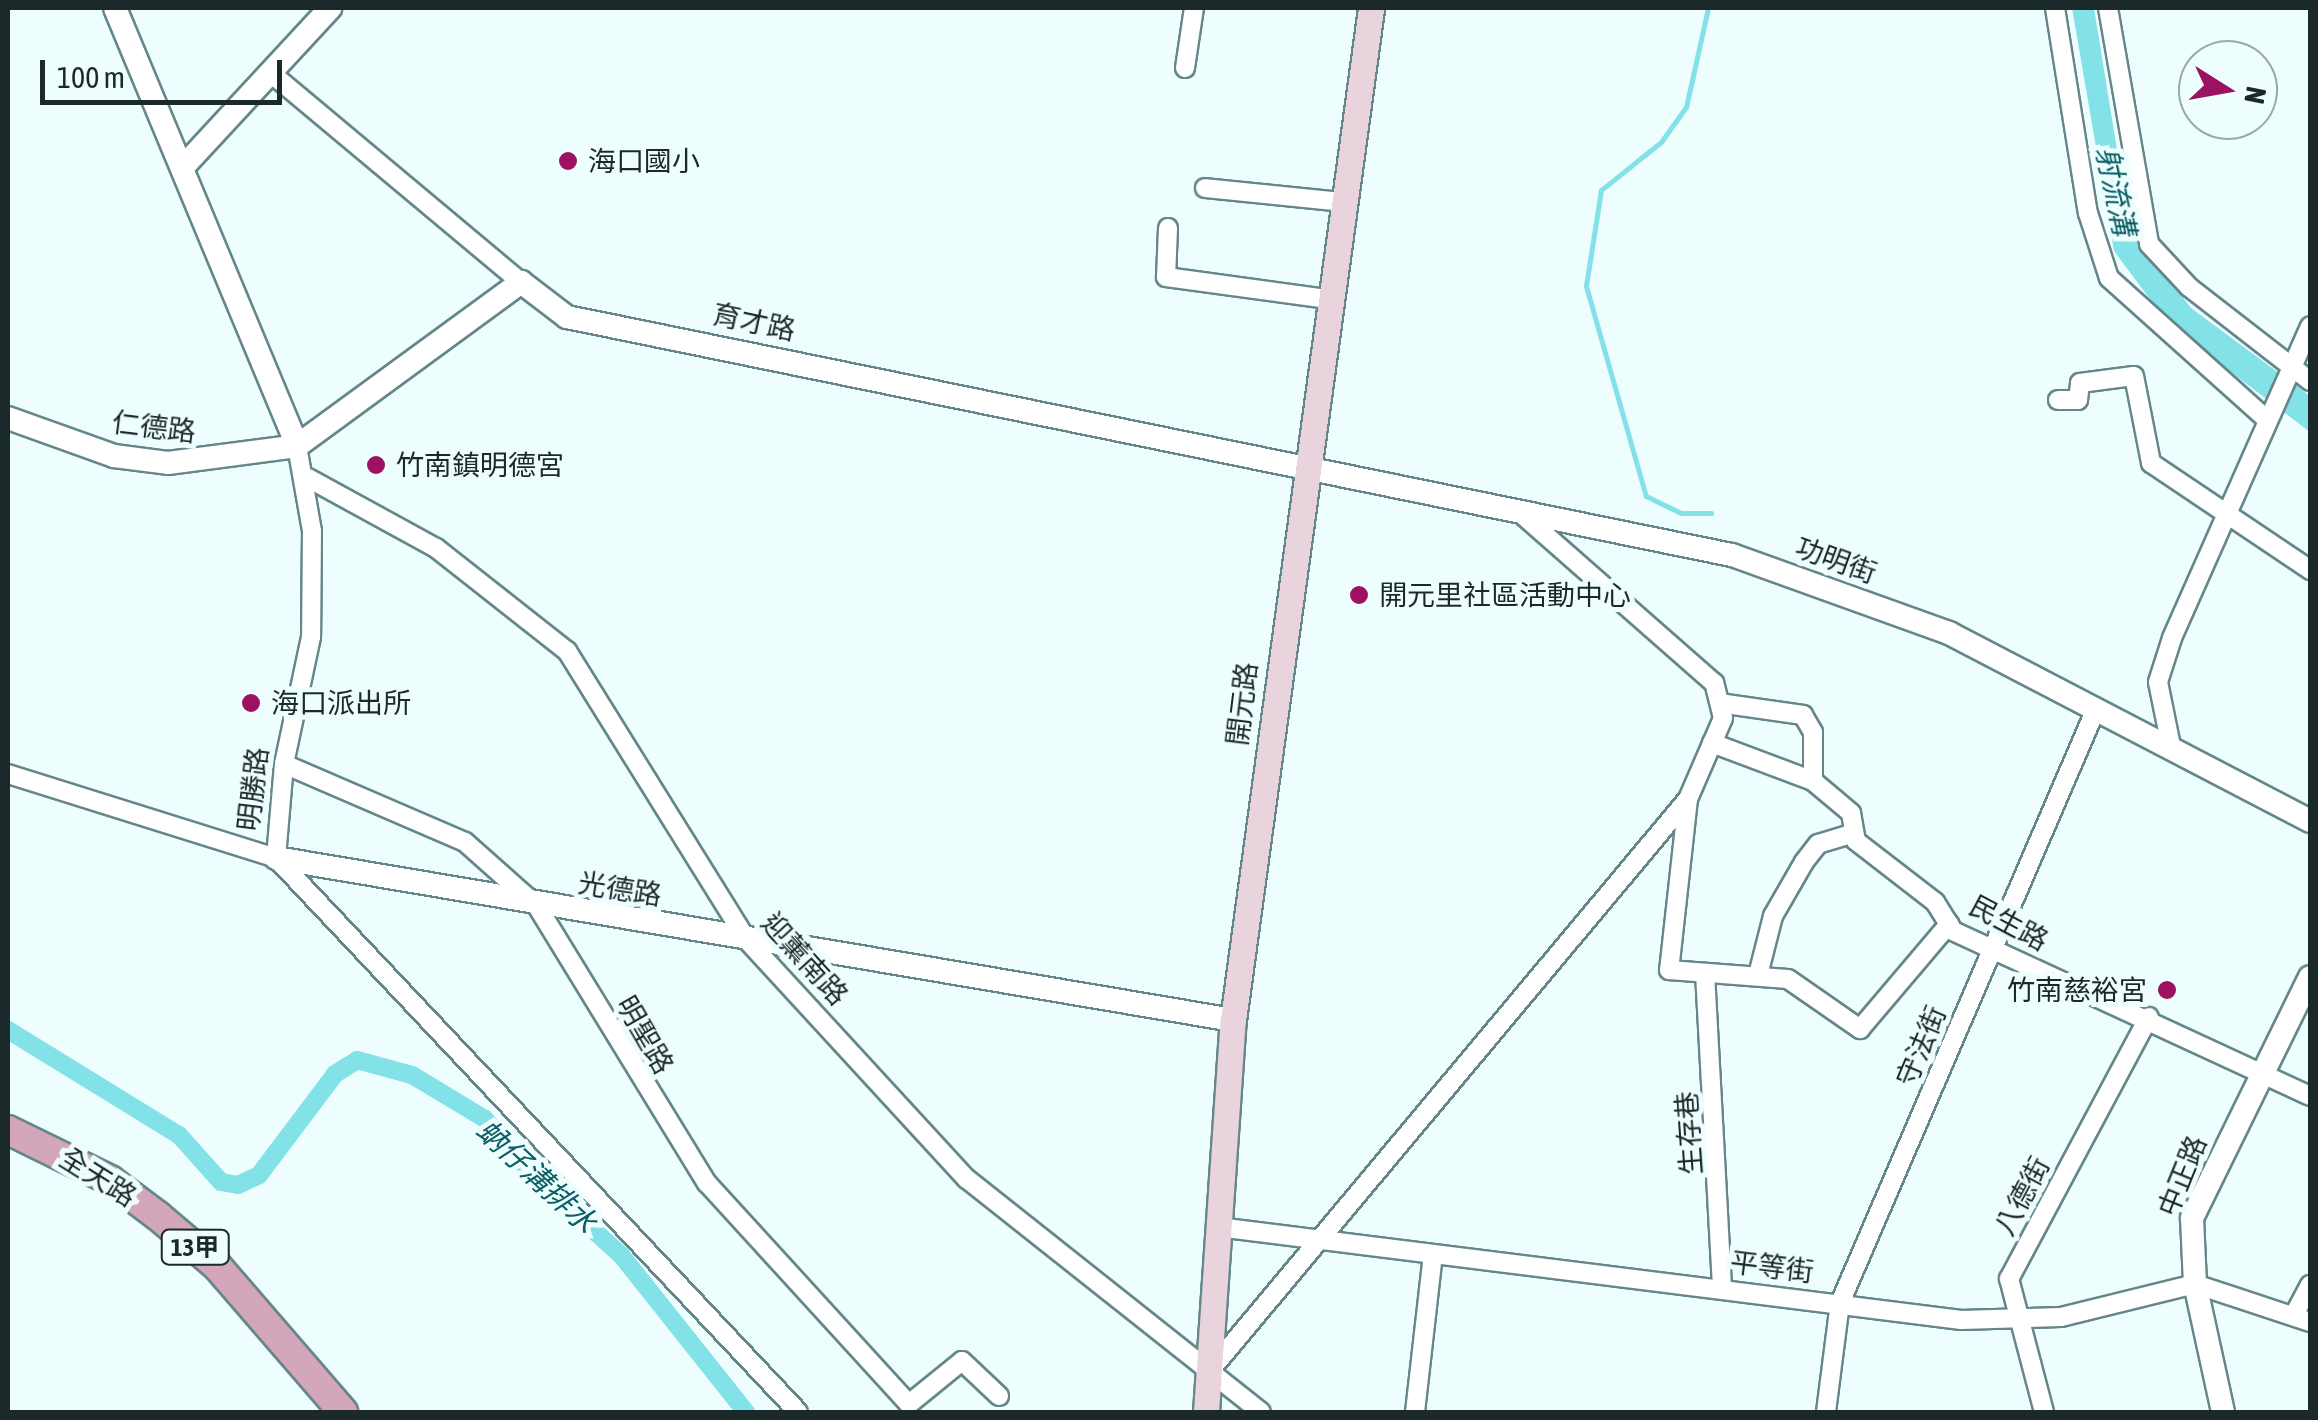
<!DOCTYPE html>
<html>
<head>
<meta charset="utf-8">
<style>
	body { margin:0 }
	#map { position:relative; width:2318px; height:1420px; overflow:hidden; background:#eefdfe; font-family:"Asap Condensed","Noto Sans TC",sans-serif }
	div>[style] { position:absolute }
	.water>* { inset:0; background:#83e1e8 }
	.stream>* { height:5px; margin:-2.5px; padding:0 2.5px; transform-origin:2.5px; border-radius:2.5px; background:#83e1e8 }
	.canal>* { height:18px; margin:-9px; padding:0 9px; transform-origin:9px; border-radius:9px; background:#83e1e8 }
	.roads { filter:drop-shadow(2px 0 #65878a) drop-shadow(-2px 0 #65878a) drop-shadow(0 2px #65878a) drop-shadow(0 -2px #65878a) }
	.minor>* { height:18px; margin:-9px; padding:0 9px; transform-origin:9px; border-radius:9px; background:#fff }
	.tertiary>* { height:22px; margin:-11px; padding:0 11px; transform-origin:11px; border-radius:11px; background:#fff }
	.secondary>* { height:25px; margin:-12.5px; padding:0 12.5px; transform-origin:12.5px; border-radius:12.5px; background:#e9d3dc }
	.primary>* { height:28px; margin:-14px; padding:0 14px; transform-origin:14px; border-radius:14px; background:#d4a6b9 }
	.dots>* { width:28px; height:28px; translate:-50% -50%; box-sizing:border-box; border:5px solid #eefdfe; border-radius:50% }
	span { translate:-50% -50%; white-space:nowrap; text-align:center; line-height:1.15; -webkit-text-stroke:10px #eefdfe; paint-order:stroke }
	.shield-label span { padding:2px 8px; background:#eefdfe; border:2px solid; border-radius:8px; -webkit-text-stroke-width:0 }
	.shield-label { font-size:25px; color:#1b292a; font-weight:700 }
	.poi-label { font-size:28px; color:#1b292a }
	.left { translate:0 -50%; text-align:left }
	.right { translate:-100% -50%; text-align:right }
	.street-label { font-size:28px; color:#1b292a }
	.water-label { font-size:30px; color:#0a5e64; font-style:italic }
	.frame { position:absolute; inset:0; border:10px solid #1b292a; pointer-events:none }
	.north { position:absolute; left:2178px; top:40px; width:100px; height:100px; box-sizing:border-box; background:#eefdfe; border:2px solid #9aa8a9; border-radius:50%; rotate:101deg; font-size:28px; font-weight:700; line-height:40px; text-align:center; color:#1b292a }
	.north::after { content:''; display:block; margin:auto; width:35px; height:45px; background:#9c1160; clip-path:polygon(50% 0,100% 100%,50% 72%,0 100%) }
	.scale { position:absolute; left:40px; top:60px; width:242px; height:45px; box-sizing:border-box; border:5px solid #1b292a; border-top:0; padding-left:12px; font-size:30px; line-height:35px; white-space:nowrap; color:#1b292a; -webkit-text-stroke:8px #eefdfe; paint-order:stroke }
</style>
</head>
<body>
<div id="map">
	<div class="water">
		<div style="clip-path:polygon(2072px 8px,2094px 8px,2130px 230px,2191px 308px,2310px 396px,2310px 432px,2170px 326px,2114px 251px)"></div>
	</div>
	<div class="stream">
		<div style="left:1708px;top:8px;width:101px;rotate:102.5deg"></div>
		<div style="left:1686px;top:107px;width:43px;rotate:125.5deg"></div>
		<div style="left:1661px;top:142px;width:77px;rotate:141.3deg"></div>
		<div style="left:1601px;top:190px;width:97px;rotate:98.9deg"></div>
		<div style="left:1586px;top:286px;width:218px;rotate:74.1deg"></div>
		<div style="left:1646px;top:496px;width:39px;rotate:26deg"></div>
		<div style="left:1681px;top:513px;width:30px"></div>
	</div>
	<div class="canal">
		<div style="left:8px;top:1030px;width:201px;rotate:31.6deg"></div>
		<div style="left:179px;top:1135px;width:63px;rotate:48.2deg"></div>
		<div style="left:221px;top:1182px;width:17px;rotate:10deg"></div>
		<div style="left:238px;top:1185px;width:23px;rotate:-25deg"></div>
		<div style="left:259px;top:1175px;width:126px;rotate:-53deg"></div>
		<div style="left:335px;top:1074px;width:26px;rotate:-32deg"></div>
		<div style="left:357px;top:1060px;width:57px;rotate:15.3deg"></div>
		<div style="left:412px;top:1075px;width:85px;rotate:31.1deg"></div>
		<div style="left:485px;top:1119px;width:73px;rotate:50deg"></div>
		<div style="left:532px;top:1175px;width:120px;rotate:42deg"></div>
		<div style="left:621px;top:1255px;width:201px;rotate:51.5deg"></div>
	</div>
	<div class="roads">
		<div class="minor">
			<div style="left:2055px;top:8px;width:208px;rotate:80.9deg"></div>
			<div style="left:2088px;top:213px;width:68px;rotate:72.1deg"></div>
			<div style="left:2109px;top:278px;width:211px;rotate:41.9deg"></div>
			<div style="left:2108px;top:8px;width:240px;rotate:80.1deg"></div>
			<div style="left:2149px;top:244px;width:59px;rotate:47.1deg"></div>
			<div style="left:2189px;top:287px;width:153px;rotate:37.8deg"></div>
			<div style="left:1185px;top:68px;width:61px;rotate:-81.5deg"></div>
			<div style="left:272px;top:74px;width:324px;rotate:39.9deg"></div>
			<div style="left:1205px;top:188px;width:138px;rotate:5.8deg"></div>
			<div style="left:1168px;top:228px;width:49px;rotate:92.3deg"></div>
			<div style="left:1166px;top:277px;width:162px;rotate:7.8deg"></div>
			<div style="left:2058px;top:400px;width:20px"></div>
			<div style="left:2078px;top:400px;width:17px;rotate:-83deg"></div>
			<div style="left:2080px;top:383px;width:54px;rotate:-7.4deg"></div>
			<div style="left:2134px;top:376px;width:89px;rotate:78.9deg"></div>
			<div style="left:2151px;top:463px;width:192px;rotate:33.9deg"></div>
			<div style="left:297px;top:446px;width:86px;rotate:80deg"></div>
			<div style="left:312px;top:531px;width:106px;rotate:90.5deg"></div>
			<div style="left:311px;top:637px;width:130px;rotate:102deg"></div>
			<div style="left:284px;top:764px;width:94px;rotate:94.9deg"></div>
			<div style="left:276px;top:858px;width:761px;rotate:46.7deg"></div>
			<div style="left:308px;top:478px;width:146px;rotate:28.7deg"></div>
			<div style="left:436px;top:548px;width:167px;rotate:38.2deg"></div>
			<div style="left:567px;top:651px;width:339px;rotate:58.1deg"></div>
			<div style="left:746px;top:939px;width:326px;rotate:47.4deg"></div>
			<div style="left:967px;top:1179px;width:375px;rotate:38.4deg"></div>
			<div style="left:1726px;top:704px;width:78px;rotate:8.1deg"></div>
			<div style="left:1803px;top:715px;width:20px;rotate:60deg"></div>
			<div style="left:1813px;top:732px;width:49px;rotate:90deg"></div>
			<div style="left:1813px;top:781px;width:50px;rotate:40.1deg"></div>
			<div style="left:1851px;top:813px;width:28px;rotate:80deg"></div>
			<div style="left:1856px;top:841px;width:100px;rotate:37.7deg"></div>
			<div style="left:1935px;top:902px;width:34px;rotate:58deg"></div>
			<div style="left:1953px;top:931px;width:393px;rotate:24.8deg"></div>
			<div style="left:1712px;top:743px;width:108px;rotate:20.6deg"></div>
			<div style="left:2171px;top:746px;width:65px;rotate:-101.5deg"></div>
			<div style="left:2158px;top:682px;width:46px;rotate:-72.3deg"></div>
			<div style="left:2172px;top:638px;width:341px;rotate:-66.1deg"></div>
			<div style="left:284px;top:764px;width:197px;rotate:23.3deg"></div>
			<div style="left:465px;top:842px;width:96px;rotate:41.6deg"></div>
			<div style="left:537px;top:906px;width:325px;rotate:58.5deg"></div>
			<div style="left:707px;top:1183px;width:299px;rotate:47.6deg"></div>
			<div style="left:909px;top:1404px;width:68px;rotate:-39.1deg"></div>
			<div style="left:962px;top:1361px;width:51px;rotate:43.4deg"></div>
			<div style="left:8px;top:774px;width:281px;rotate:17.4deg"></div>
			<div style="left:1688px;top:799px;width:172px;rotate:96.3deg"></div>
			<div style="left:1669px;top:970px;width:119px;rotate:4.3deg"></div>
			<div style="left:1788px;top:979px;width:88px;rotate:34.8deg"></div>
			<div style="left:1860px;top:1029px;width:138px;rotate:-49.7deg"></div>
			<div style="left:1759px;top:971px;width:57px;rotate:-75.7deg"></div>
			<div style="left:1773px;top:916px;width:62px;rotate:-60.1deg"></div>
			<div style="left:1804px;top:862px;width:23px;rotate:-52deg"></div>
			<div style="left:1818px;top:844px;width:34px;rotate:-17deg"></div>
			<div style="left:1705px;top:973px;width:316px;rotate:86.9deg"></div>
			<div style="left:1218px;top:1227px;width:749px;rotate:7.13deg"></div>
			<div style="left:1961px;top:1320px;width:100px;rotate:-1.7deg"></div>
			<div style="left:2061px;top:1317px;width:138px;rotate:-13.8deg"></div>
			<div style="left:2195px;top:1284px;width:121px;rotate:18.3deg"></div>
			<div style="left:2294px;top:1315px;width:34px;rotate:-62deg"></div>
			<div style="left:1208px;top:1373px;width:748px;rotate:-50.1deg"></div>
			<div style="left:1688px;top:799px;width:88px;rotate:-66.6deg"></div>
			<div style="left:1723px;top:718px;width:36px;rotate:-104deg"></div>
			<div style="left:1714px;top:683px;width:262px;rotate:-138.7deg"></div>
			<div style="left:1415px;top:1412px;width:158px;rotate:-83.5deg"></div>
			<div style="left:1826px;top:1412px;width:110px;rotate:-82.7deg"></div>
			<div style="left:1840px;top:1303px;width:647px;rotate:-66.69deg"></div>
			<div style="left:2044px;top:1412px;width:138px;rotate:-104.7deg"></div>
			<div style="left:2009px;top:1279px;width:297px;rotate:-61.9deg"></div>
		</div>
		<div class="tertiary">
			<div style="left:115px;top:8px;width:474px;rotate:67.4deg"></div>
			<div style="left:183px;top:167px;width:217px;rotate:-47.2deg"></div>
			<div style="left:8px;top:418px;width:113px;rotate:19.7deg"></div>
			<div style="left:114px;top:456px;width:54px;rotate:7.4deg"></div>
			<div style="left:168px;top:463px;width:130px;rotate:-7.5deg"></div>
			<div style="left:297px;top:446px;width:278px;rotate:-36.2deg"></div>
			<div style="left:521px;top:282px;width:58px;rotate:37.3deg"></div>
			<div style="left:567px;top:317px;width:1189px;rotate:11.55deg"></div>
			<div style="left:1732px;top:555px;width:231px;rotate:19.8deg"></div>
			<div style="left:1949px;top:633px;width:407px;rotate:27.5deg"></div>
			<div style="left:276px;top:858px;width:971px;rotate:9.61deg"></div>
			<div style="left:2223px;top:1412px;width:131px;rotate:-102.3deg"></div>
			<div style="left:2195px;top:1284px;width:66px;rotate:-92.6deg"></div>
			<div style="left:2192px;top:1218px;width:268px;rotate:-63.9deg"></div>
		</div>
		<div class="secondary">
			<div style="left:1206px;top:1412px;width:393px;rotate:-86.1deg"></div>
			<div style="left:1233px;top:1020px;width:1021px;rotate:-82.23deg"></div>
		</div>
		<div class="primary">
			<div style="left:8px;top:1130px;width:114px;rotate:26.1deg"></div>
			<div style="left:110px;top:1180px;width:60px;rotate:36.9deg"></div>
			<div style="left:158px;top:1216px;width:77px;rotate:40.3deg"></div>
			<div style="left:217px;top:1266px;width:193px;rotate:49.2deg"></div>
		</div>
	</div>
	<div class="dots">
		<div style="left:568px;top:161px;background:#9c1160"></div>
		<div style="left:376px;top:465px;background:#9c1160"></div>
		<div style="left:1359px;top:595px;background:#9c1160"></div>
		<div style="left:251px;top:703px;background:#9c1160"></div>
		<div style="left:2167px;top:990px;background:#9c1160"></div>
	</div>
	<div class="shield-label">
		<span style="left:195px;top:1247px">13甲</span>
	</div>
	<div class="poi-label">
		<span class="left" style="left:588px;top:161px">海口國小</span>
		<span class="left" style="left:396px;top:465px">竹南鎮明德宮</span>
		<span class="left" style="left:1379px;top:595px">開元里社區活動中心</span>
		<span class="left" style="left:271px;top:703px">海口派出所</span>
		<span class="right" style="left:2147px;top:990px">竹南慈裕宮</span>
	</div>
	<div class="street-label">
		<span style="left:754px;top:322px;rotate:12deg">育才路</span>
		<span style="left:154px;top:427px;rotate:7deg">仁德路</span>
		<span style="left:1836px;top:560px;rotate:20deg">功明街</span>
		<span style="left:1242px;top:704px;rotate:-83deg">開元路</span>
		<span style="left:253px;top:789px;rotate:-83deg">明勝路</span>
		<span style="left:620px;top:889px;rotate:9deg">光德路</span>
		<span style="left:2009px;top:923px;rotate:28deg">民生路</span>
		<span style="left:805px;top:959px;rotate:48deg">迎薰南路</span>
		<span style="left:645px;top:1035px;rotate:60deg">明聖路</span>
		<span style="left:1921px;top:1046px;rotate:-67deg">守法街</span>
		<span style="left:1689px;top:1133px;rotate:-94deg">生存巷</span>
		<span style="left:2182px;top:1176px;rotate:-68deg">中正路</span>
		<span style="left:98px;top:1177px;rotate:32deg">全天路</span>
		<span style="left:2022px;top:1196px;rotate:-62deg">八德街</span>
		<span style="left:1772px;top:1267px;rotate:7deg">平等街</span>
	</div>
	<div class="water-label">
		<span style="left:2116px;top:191px;rotate:78deg">射流溝</span>
		<span style="left:537px;top:1176px;rotate:43deg">蚋仔溝排水</span>
	</div>
	<div class="frame"></div>
	<div class="north">N</div>
	<div class="scale">100 m</div>
</div>
</body>
</html>
